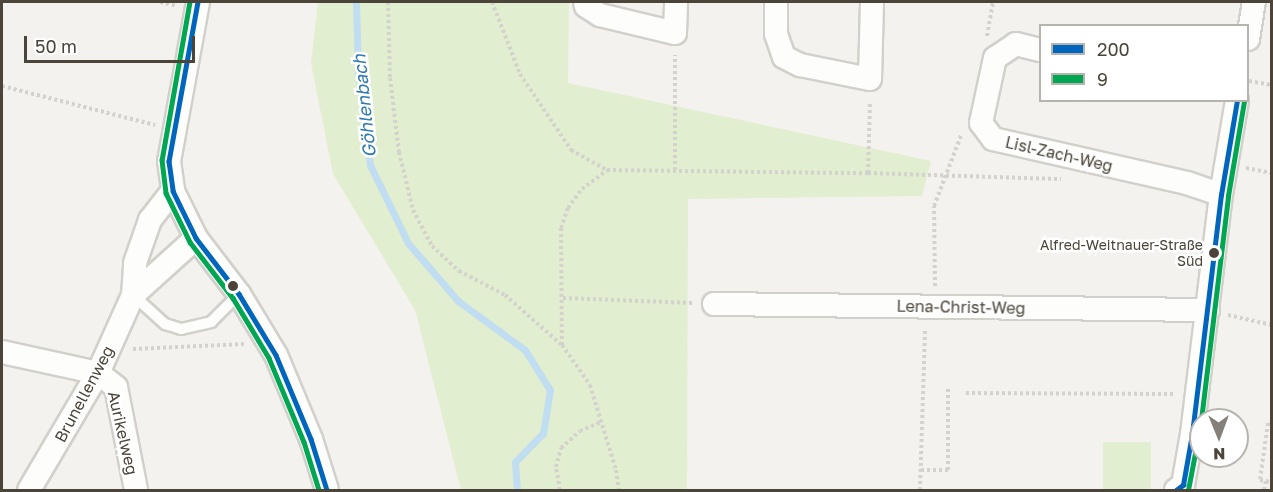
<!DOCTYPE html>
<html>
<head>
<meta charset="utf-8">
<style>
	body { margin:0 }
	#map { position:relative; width:1273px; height:492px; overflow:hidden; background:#f4f2ee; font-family:"Golos Text",sans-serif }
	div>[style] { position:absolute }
	.green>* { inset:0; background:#e1eecf }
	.stream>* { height:7px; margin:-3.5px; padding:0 3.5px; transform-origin:3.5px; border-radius:3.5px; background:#c0ddf1 }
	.path>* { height:4px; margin-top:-2px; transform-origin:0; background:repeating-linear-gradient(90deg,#d3d2cc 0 3px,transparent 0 6px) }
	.roads { filter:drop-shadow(2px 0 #d2d0cb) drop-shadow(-2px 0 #d2d0cb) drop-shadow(0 2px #d2d0cb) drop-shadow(0 -2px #d2d0cb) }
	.service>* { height:10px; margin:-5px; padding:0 5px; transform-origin:5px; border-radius:5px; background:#fdfdfc }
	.minor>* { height:22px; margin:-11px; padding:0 11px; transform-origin:11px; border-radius:11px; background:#fdfdfc }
	.bus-1>* { height:4.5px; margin:-2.25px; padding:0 2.25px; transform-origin:2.25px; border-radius:2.25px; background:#0065bd }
	.bus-2>* { height:4.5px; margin:-2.25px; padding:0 2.25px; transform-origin:2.25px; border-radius:2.25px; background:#00a651 }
	.dots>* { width:16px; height:16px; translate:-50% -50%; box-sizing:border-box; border:3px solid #fff; border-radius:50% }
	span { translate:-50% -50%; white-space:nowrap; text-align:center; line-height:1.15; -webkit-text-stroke:5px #fff; paint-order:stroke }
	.bus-label { font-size:14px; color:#4b4439 }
	.right { translate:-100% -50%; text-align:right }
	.street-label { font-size:16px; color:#4b4439 }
	.water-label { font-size:18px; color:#2e7ab2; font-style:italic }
	.frame { position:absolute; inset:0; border:3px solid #4b4439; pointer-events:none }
	.legend { position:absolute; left:1039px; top:24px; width:210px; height:78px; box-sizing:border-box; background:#fff; border:2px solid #b7b4b0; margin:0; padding:8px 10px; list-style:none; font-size:18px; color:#4b4439 }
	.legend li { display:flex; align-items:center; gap:12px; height:30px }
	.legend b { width:30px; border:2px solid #b7b4b0 }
	.north { position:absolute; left:1189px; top:408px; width:60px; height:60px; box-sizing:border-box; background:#fff; border:2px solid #b7b4b0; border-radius:50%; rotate:179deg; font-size:16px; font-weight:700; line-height:24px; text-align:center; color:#4b4439 }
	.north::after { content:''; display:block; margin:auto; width:21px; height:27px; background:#868178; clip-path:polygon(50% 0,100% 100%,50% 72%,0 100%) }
	.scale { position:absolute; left:24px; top:36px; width:171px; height:27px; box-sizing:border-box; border:3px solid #4b4439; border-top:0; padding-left:8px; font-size:18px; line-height:21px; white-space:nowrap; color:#4b4439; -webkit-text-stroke:4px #fff; paint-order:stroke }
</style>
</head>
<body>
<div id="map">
	<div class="green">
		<div style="clip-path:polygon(318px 2px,569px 2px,568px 83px,931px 161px,922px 196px,688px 199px,687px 490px,461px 490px,415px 310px,333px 174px,311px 63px)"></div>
		<div style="clip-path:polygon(1103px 442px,1151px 442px,1151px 490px,1103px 490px)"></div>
	</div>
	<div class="stream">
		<div style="left:356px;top:2px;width:70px;rotate:88.4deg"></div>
		<div style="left:358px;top:72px;width:94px;rotate:82.6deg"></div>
		<div style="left:370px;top:165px;width:87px;rotate:64deg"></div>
		<div style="left:408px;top:243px;width:77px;rotate:49.2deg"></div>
		<div style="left:458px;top:301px;width:83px;rotate:36.2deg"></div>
		<div style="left:525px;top:350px;width:47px;rotate:58deg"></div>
		<div style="left:550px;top:390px;width:44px;rotate:99.2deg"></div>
		<div style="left:543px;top:433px;width:40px;rotate:134deg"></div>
		<div style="left:515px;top:462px;width:28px;rotate:86deg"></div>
	</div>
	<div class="path">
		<div style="left:160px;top:2px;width:17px;rotate:13deg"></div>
		<div style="left:388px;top:2px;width:76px;rotate:88.5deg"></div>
		<div style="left:390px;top:78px;width:75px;rotate:83.1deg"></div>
		<div style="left:399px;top:152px;width:60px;rotate:76.4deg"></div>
		<div style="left:413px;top:210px;width:41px;rotate:62.2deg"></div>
		<div style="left:432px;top:246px;width:37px;rotate:43deg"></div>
		<div style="left:459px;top:271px;width:52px;rotate:27.6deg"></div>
		<div style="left:505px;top:295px;width:76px;rotate:41.3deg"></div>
		<div style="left:562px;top:345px;width:49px;rotate:55deg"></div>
		<div style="left:590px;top:385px;width:89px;rotate:73deg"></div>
		<div style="left:616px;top:470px;width:20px;rotate:81deg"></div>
		<div style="left:492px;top:2px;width:77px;rotate:68.7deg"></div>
		<div style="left:520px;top:74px;width:92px;rotate:56.1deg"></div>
		<div style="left:571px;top:150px;width:41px;rotate:29.1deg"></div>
		<div style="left:987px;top:36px;width:35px;rotate:-80deg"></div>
		<div style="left:1249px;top:81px;width:23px;rotate:10deg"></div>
		<div style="left:2px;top:86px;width:158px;rotate:14.3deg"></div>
		<div style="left:1246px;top:168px;width:26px;rotate:11deg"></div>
		<div style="left:675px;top:170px;width:115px;rotate:-90deg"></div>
		<div style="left:868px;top:173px;width:72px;rotate:-88.4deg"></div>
		<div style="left:935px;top:286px;width:80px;rotate:-90.7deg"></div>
		<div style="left:934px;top:206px;width:78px;rotate:-69deg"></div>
		<div style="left:563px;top:298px;width:130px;rotate:2.2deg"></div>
		<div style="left:1228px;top:315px;width:45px;rotate:12.8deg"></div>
		<div style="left:562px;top:345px;width:117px;rotate:-90.5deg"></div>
		<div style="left:561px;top:228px;width:21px;rotate:-71deg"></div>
		<div style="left:568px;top:208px;width:24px;rotate:-54deg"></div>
		<div style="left:582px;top:189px;width:31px;rotate:-37deg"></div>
		<div style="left:607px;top:170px;width:261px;rotate:0.7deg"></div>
		<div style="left:868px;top:173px;width:193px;rotate:1.8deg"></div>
		<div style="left:133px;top:349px;width:112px;rotate:-2.6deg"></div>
		<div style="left:966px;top:393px;width:210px;rotate:0.3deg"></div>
		<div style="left:1272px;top:424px;width:4px;rotate:-166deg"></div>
		<div style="left:1268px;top:423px;width:58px;rotate:98deg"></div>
		<div style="left:1260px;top:480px;width:12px;rotate:9deg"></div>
		<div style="left:921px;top:470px;width:27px"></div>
		<div style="left:948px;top:470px;width:81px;rotate:-90deg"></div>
		<div style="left:560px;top:490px;width:23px;rotate:-100deg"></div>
		<div style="left:556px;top:467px;width:20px;rotate:-75deg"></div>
		<div style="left:561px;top:448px;width:25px;rotate:-42deg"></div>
		<div style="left:580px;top:431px;width:23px;rotate:-23deg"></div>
		<div style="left:920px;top:490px;width:161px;rotate:-88.2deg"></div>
		<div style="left:1264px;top:490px;width:9px;rotate:-77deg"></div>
	</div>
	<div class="roads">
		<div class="service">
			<div style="left:133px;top:295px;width:43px;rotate:42.2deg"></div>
			<div style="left:165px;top:324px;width:17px;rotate:17deg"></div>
			<div style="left:181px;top:329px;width:31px;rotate:-13deg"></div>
			<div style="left:211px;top:322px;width:40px;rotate:-45deg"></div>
		</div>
		<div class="minor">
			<div style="left:198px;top:2px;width:162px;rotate:100.3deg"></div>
			<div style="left:169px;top:161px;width:30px;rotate:82deg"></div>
			<div style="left:173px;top:191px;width:52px;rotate:63.9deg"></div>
			<div style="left:196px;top:238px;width:71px;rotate:52.5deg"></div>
			<div style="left:239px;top:294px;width:71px;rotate:58.8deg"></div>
			<div style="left:276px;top:355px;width:91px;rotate:67.4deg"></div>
			<div style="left:311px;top:439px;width:53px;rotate:72.6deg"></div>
			<div style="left:585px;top:2px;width:4px;rotate:76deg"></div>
			<div style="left:586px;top:6px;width:17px;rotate:33deg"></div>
			<div style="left:600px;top:15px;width:77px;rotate:13.5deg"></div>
			<div style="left:675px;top:33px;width:31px;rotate:-88deg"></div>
			<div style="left:776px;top:2px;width:32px;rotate:90deg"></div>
			<div style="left:776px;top:34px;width:24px;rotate:71deg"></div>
			<div style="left:784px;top:57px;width:18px;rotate:27deg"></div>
			<div style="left:800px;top:65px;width:71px;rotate:11.3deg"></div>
			<div style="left:870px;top:79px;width:77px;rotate:-88.5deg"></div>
			<div style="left:1248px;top:39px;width:37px;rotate:-81deg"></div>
			<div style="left:1040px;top:50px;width:25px;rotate:-166deg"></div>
			<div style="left:1016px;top:44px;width:25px;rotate:146deg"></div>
			<div style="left:995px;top:58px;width:66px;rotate:102.2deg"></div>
			<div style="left:981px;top:123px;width:20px;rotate:53deg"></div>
			<div style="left:993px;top:139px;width:199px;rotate:12.8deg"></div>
			<div style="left:1187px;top:183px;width:36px;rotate:19deg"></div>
			<div style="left:133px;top:295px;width:85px;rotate:-42.1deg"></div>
			<div style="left:714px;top:304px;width:494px;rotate:0.7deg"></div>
			<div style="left:2px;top:352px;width:98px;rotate:12.3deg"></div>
			<div style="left:98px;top:373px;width:23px;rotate:38deg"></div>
			<div style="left:116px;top:387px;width:105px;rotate:79deg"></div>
			<div style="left:29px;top:490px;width:136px;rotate:-59.5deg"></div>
			<div style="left:98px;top:373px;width:85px;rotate:-65.8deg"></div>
			<div style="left:133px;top:295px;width:32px;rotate:-86deg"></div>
			<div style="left:135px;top:263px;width:46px;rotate:-70.8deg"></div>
			<div style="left:150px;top:220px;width:37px;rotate:-52deg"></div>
			<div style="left:1176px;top:490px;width:9px;rotate:-36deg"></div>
			<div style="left:1183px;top:485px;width:52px;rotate:-80deg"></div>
			<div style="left:1192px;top:434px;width:241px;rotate:-83.1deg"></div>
			<div style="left:1221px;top:195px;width:96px;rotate:-80.4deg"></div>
		</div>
	</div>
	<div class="bus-1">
		<div style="left:198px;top:2px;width:162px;rotate:100.3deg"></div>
		<div style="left:169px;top:161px;width:30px;rotate:82deg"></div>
		<div style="left:173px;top:191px;width:52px;rotate:63.9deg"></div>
		<div style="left:196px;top:238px;width:71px;rotate:52.5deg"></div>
		<div style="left:239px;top:294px;width:71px;rotate:58.8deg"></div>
		<div style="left:276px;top:355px;width:91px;rotate:67.4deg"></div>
		<div style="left:311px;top:439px;width:53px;rotate:72.6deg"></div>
		<div style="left:1176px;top:490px;width:9px;rotate:-36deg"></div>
		<div style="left:1183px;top:485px;width:52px;rotate:-80deg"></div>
		<div style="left:1192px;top:434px;width:241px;rotate:-83.1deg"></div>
		<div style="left:1221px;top:195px;width:96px;rotate:-80.4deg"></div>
	</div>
	<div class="bus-2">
		<div style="left:190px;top:2px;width:160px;rotate:100deg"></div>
		<div style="left:162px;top:160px;width:33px;rotate:83deg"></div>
		<div style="left:166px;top:193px;width:55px;rotate:63.9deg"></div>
		<div style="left:190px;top:242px;width:71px;rotate:52.5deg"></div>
		<div style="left:233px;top:298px;width:70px;rotate:59deg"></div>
		<div style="left:269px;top:358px;width:91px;rotate:67.4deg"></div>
		<div style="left:304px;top:442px;width:50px;rotate:72.6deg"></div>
		<div style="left:1201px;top:420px;width:226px;rotate:-83.1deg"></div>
		<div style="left:1228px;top:196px;width:96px;rotate:-80.4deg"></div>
		<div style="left:1188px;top:490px;width:69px;rotate:-79.2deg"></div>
	</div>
	<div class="dots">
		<div style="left:1214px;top:253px;background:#4b4439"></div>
		<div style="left:233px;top:286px;background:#4b4439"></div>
	</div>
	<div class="bus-label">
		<span class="right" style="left:1203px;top:253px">Alfred-Weitnauer-Straße<br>Süd</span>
	</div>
	<div class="street-label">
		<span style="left:1059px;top:154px;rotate:13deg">Lisl-Zach-Weg</span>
		<span style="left:961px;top:307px;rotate:1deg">Lena-Christ-Weg</span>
		<span style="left:84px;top:394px;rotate:-62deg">Brunellenweg</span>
		<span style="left:123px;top:433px;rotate:77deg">Aurikelweg</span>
	</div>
	<div class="water-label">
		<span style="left:364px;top:106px;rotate:-96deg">Göhlenbach</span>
	</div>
	<div class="frame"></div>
	<ul class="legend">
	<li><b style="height:8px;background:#0065bd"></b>200</li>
	<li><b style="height:8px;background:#00a651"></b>9</li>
	</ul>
	<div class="north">N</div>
	<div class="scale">50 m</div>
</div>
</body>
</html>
